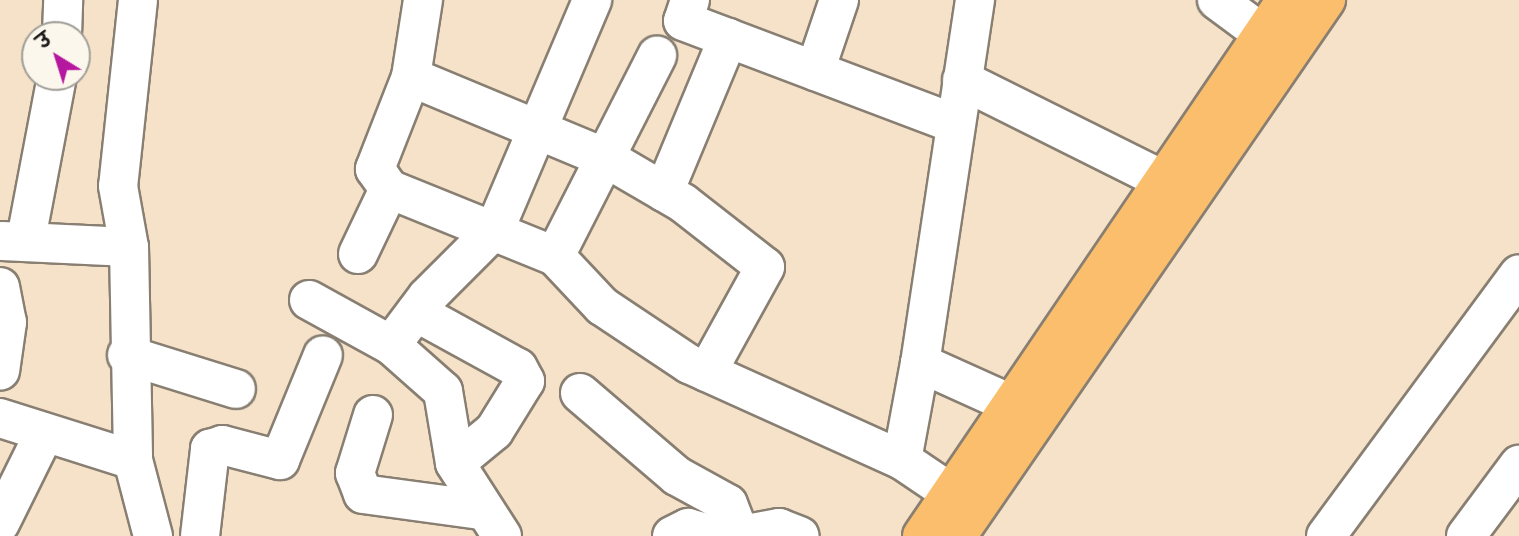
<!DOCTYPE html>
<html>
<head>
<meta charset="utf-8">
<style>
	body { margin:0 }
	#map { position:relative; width:1519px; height:536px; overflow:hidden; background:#f5e2c9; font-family:Sriracha,"Playpen Sans Deva",sans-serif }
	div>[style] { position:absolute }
	.roads { filter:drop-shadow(2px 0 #887f72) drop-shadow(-2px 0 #887f72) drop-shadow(0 2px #887f72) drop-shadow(0 -2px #887f72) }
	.minor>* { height:38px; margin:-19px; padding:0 19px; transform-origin:19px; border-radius:19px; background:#fff }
	.major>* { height:38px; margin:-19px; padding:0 19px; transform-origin:19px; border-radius:19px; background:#fabe6d }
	span { translate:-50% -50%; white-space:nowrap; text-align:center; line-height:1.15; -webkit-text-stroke:6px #fbf7ec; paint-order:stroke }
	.north { position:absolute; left:21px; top:21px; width:70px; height:70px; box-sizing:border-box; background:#fbf7ec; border:2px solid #a29f99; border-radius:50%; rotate:322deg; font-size:19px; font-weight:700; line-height:28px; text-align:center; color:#1c1c1c }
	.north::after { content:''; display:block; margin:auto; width:24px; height:32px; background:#b5179e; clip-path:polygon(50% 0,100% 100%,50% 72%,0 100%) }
</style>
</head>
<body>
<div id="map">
	<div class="roads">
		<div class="minor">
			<div style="left:138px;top:0;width:187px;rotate:96.1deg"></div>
			<div style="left:118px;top:186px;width:62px;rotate:79.8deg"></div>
			<div style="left:129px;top:247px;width:213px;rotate:88.9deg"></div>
			<div style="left:133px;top:460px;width:79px;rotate:75.3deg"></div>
			<div style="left:423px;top:0;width:78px;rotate:98.9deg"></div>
			<div style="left:411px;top:77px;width:211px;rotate:22.6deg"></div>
			<div style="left:606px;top:158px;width:89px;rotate:30.3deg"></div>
			<div style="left:683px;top:203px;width:104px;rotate:38deg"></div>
			<div style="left:765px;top:267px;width:120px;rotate:118.9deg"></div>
			<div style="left:690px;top:0;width:22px;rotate:108deg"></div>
			<div style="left:683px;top:21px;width:291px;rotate:20.7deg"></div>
			<div style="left:975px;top:0;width:367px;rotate:98.6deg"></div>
			<div style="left:920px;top:363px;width:100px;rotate:24.3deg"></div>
			<div style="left:1217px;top:0;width:57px;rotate:36.5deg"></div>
			<div style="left:62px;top:35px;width:35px;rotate:-88deg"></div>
			<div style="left:815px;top:71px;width:75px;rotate:-71.3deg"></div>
			<div style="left:411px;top:77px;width:99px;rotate:111.4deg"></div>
			<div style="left:375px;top:169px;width:24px;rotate:55deg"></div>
			<div style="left:389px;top:189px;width:179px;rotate:22deg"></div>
			<div style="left:555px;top:256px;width:69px;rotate:46.8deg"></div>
			<div style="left:602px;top:306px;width:105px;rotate:33.7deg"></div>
			<div style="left:689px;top:364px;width:234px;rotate:24.3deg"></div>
			<div style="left:902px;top:460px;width:59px;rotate:34deg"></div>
			<div style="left:962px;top:80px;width:225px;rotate:26.5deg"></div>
			<div style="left:664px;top:192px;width:167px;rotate:-67.4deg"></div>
			<div style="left:26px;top:239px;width:165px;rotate:-79.2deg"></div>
			<div style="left:2px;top:241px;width:127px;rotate:2.7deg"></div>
			<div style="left:358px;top:254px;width:72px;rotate:-64.5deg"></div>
			<div style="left:555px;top:256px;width:225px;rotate:-63deg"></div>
			<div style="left:0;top:287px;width:36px;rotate:79deg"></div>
			<div style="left:7px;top:322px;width:49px;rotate:98.1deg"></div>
			<div style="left:309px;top:300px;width:94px;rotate:28.8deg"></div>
			<div style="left:416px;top:312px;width:116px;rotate:28.8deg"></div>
			<div style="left:518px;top:368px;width:15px;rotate:62deg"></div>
			<div style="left:525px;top:381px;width:59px;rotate:121.8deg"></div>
			<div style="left:494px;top:431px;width:50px;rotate:140.6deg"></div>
			<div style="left:127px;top:355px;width:114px;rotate:17.3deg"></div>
			<div style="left:580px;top:393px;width:128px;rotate:40.6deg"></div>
			<div style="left:677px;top:476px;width:58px;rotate:28.8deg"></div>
			<div style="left:728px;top:504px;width:33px;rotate:69deg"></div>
			<div style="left:373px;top:415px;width:61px;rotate:107.2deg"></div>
			<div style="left:355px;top:473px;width:22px;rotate:69deg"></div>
			<div style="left:363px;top:494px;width:120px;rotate:7.7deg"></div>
			<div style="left:0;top:418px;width:139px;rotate:17.5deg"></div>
			<div style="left:902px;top:460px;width:99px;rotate:-79.5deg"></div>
			<div style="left:0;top:523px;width:99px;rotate:-63.7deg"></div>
			<div style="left:200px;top:536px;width:88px;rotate:-83.4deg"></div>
			<div style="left:210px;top:449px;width:13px;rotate:-18deg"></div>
			<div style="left:222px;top:445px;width:60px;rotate:14.5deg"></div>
			<div style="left:280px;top:460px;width:113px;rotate:-67.7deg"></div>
			<div style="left:502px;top:536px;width:87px;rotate:-122.8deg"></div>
			<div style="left:455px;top:463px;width:73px;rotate:-99.5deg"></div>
			<div style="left:443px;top:391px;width:69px;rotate:-138.5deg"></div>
			<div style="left:391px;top:345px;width:60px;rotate:-53.1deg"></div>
			<div style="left:427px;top:297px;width:96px;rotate:-45deg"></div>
			<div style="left:495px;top:229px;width:249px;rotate:-67deg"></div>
			<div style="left:672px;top:536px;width:18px;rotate:-27deg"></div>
			<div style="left:688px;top:528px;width:31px;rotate:15deg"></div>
			<div style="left:736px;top:536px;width:44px;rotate:-10.5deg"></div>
			<div style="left:779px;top:528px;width:22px;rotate:21deg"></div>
			<div style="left:1326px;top:536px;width:325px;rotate:-53.6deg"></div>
			<div style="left:1466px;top:536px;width:89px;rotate:-53.3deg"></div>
		</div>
		<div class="major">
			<div style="left:922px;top:536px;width:648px;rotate:-55.82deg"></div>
			<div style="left:957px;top:536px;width:651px;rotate:-55.46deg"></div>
		</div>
	</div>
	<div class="north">उ</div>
</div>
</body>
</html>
